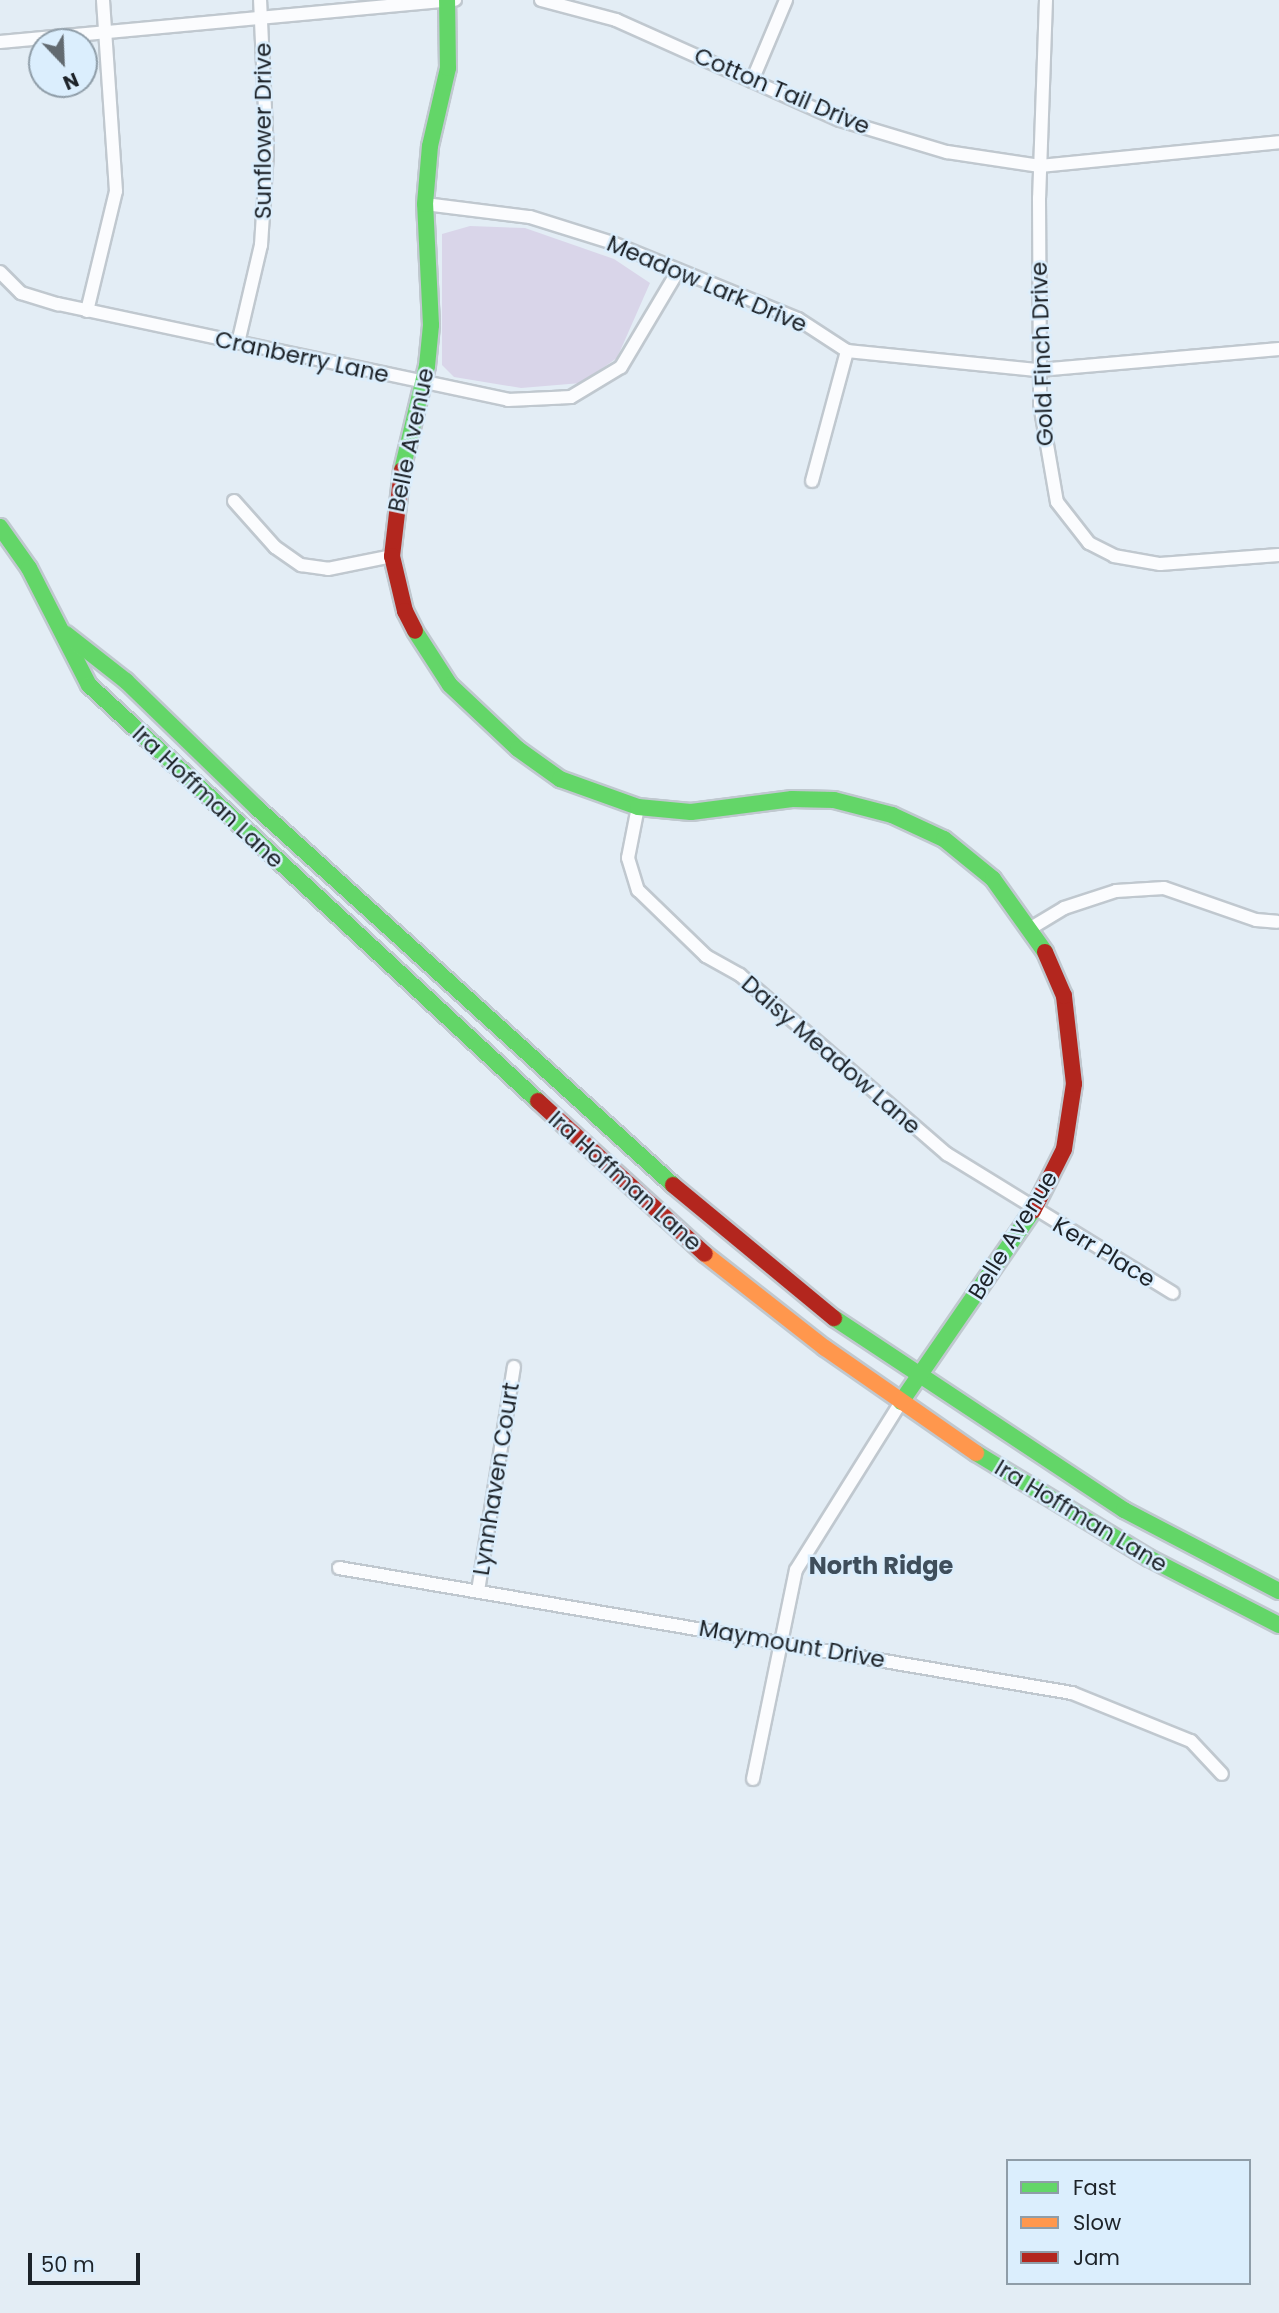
<!DOCTYPE html>
<html>
<head>
<meta charset="utf-8">
<style>
	body { margin:0 }
	#map { position:relative; width:1279px; height:2313px; overflow:hidden; background:#e3edf5; font-family:Poppins,sans-serif }
	div>[style] { position:absolute }
	.green>* { inset:0; background:#d9d5e9 }
	.roads { filter:drop-shadow(2px 0 #c0c8cf) drop-shadow(-2px 0 #c0c8cf) drop-shadow(0 2px #c0c8cf) drop-shadow(0 -2px #c0c8cf) }
	.street>* { height:12px; margin:-6px; padding:0 6px; transform-origin:6px; border-radius:6px; background:#fbfcfe }
	.fast>* { height:16px; margin:-8px; padding:0 8px; transform-origin:8px; border-radius:8px; background:#63d668 }
	.slow>* { height:16px; margin:-8px; padding:0 8px; transform-origin:8px; border-radius:8px; background:#ff974d }
	.jam>* { height:16px; margin:-8px; padding:0 8px; transform-origin:8px; border-radius:8px; background:#b3261e }
	span { translate:-50% -50%; white-space:nowrap; text-align:center; line-height:1.15; -webkit-text-stroke:5px #dbeefd; paint-order:stroke }
	.street-label { font-size:23px; color:#1d2329 }
	.neighbourhood-label { font-size:24px; color:#3f4e5b; font-weight:700 }
	.legend { position:absolute; left:1006px; top:2159px; width:245px; height:126px; box-sizing:border-box; background:#dbeefd; border:2px solid #8f9da8; margin:0; padding:9px 12px; list-style:none; font-size:21px; color:#1d2329 }
	.legend li { display:flex; align-items:center; gap:14px; height:35px }
	.legend b { width:35px; border:2px solid #8f9da8 }
	.north { position:absolute; left:28px; top:28px; width:70px; height:70px; box-sizing:border-box; background:#dbeefd; border:2px solid #8f9da8; border-radius:50%; rotate:157deg; font-size:19px; font-weight:700; line-height:28px; text-align:center; color:#1d2329 }
	.north::after { content:''; display:block; margin:auto; width:24px; height:32px; background:#626a70; clip-path:polygon(50% 0,100% 100%,50% 72%,0 100%) }
	.scale { position:absolute; left:28px; top:2253px; width:112px; height:32px; box-sizing:border-box; border:4px solid #1d2329; border-top:0; padding-left:9px; font-size:21px; line-height:24px; white-space:nowrap; color:#1d2329; -webkit-text-stroke:5px #dbeefd; paint-order:stroke }
</style>
</head>
<body>
<div id="map">
	<div class="green">
		<div style="clip-path:polygon(470px 226px,525px 228px,614px 259px,650px 283px,617px 358px,581px 383px,521px 388px,454px 377px,442px 365px,442px 234px)"></div>
	</div>
	<div class="roads">
		<div class="street">
			<div style="left:541px;top:0;width:78px;rotate:14.9deg"></div>
			<div style="left:616px;top:20px;width:245px;rotate:24.1deg"></div>
			<div style="left:840px;top:120px;width:112px;rotate:16.7deg"></div>
			<div style="left:947px;top:152px;width:94px;rotate:8.6deg"></div>
			<div style="left:1040px;top:166px;width:240px;rotate:-5.7deg"></div>
			<div style="left:1046px;top:0;width:198px;rotate:92deg"></div>
			<div style="left:1039px;top:198px;width:206px;rotate:89.7deg"></div>
			<div style="left:1040px;top:404px;width:99px;rotate:80.2deg"></div>
			<div style="left:1057px;top:502px;width:52px;rotate:52deg"></div>
			<div style="left:1089px;top:543px;width:28px;rotate:27deg"></div>
			<div style="left:1114px;top:556px;width:47px;rotate:9.9deg"></div>
			<div style="left:1160px;top:564px;width:119px;rotate:-4.3deg"></div>
			<div style="left:0;top:42px;width:457px;rotate:-5.3deg"></div>
			<div style="left:752px;top:81px;width:88px;rotate:-67.2deg"></div>
			<div style="left:425px;top:204px;width:106px;rotate:7.1deg"></div>
			<div style="left:530px;top:217px;width:84px;rotate:17.4deg"></div>
			<div style="left:610px;top:242px;width:203px;rotate:22.3deg"></div>
			<div style="left:798px;top:319px;width:59px;rotate:33.1deg"></div>
			<div style="left:847px;top:351px;width:193px;rotate:5.7deg"></div>
			<div style="left:1039px;top:370px;width:241px;rotate:-5deg"></div>
			<div style="left:0;top:272px;width:30px;rotate:45deg"></div>
			<div style="left:21px;top:293px;width:39px;rotate:17deg"></div>
			<div style="left:58px;top:304px;width:460px;rotate:12deg"></div>
			<div style="left:508px;top:400px;width:63px;rotate:-2.7deg"></div>
			<div style="left:571px;top:397px;width:58px;rotate:-31deg"></div>
			<div style="left:621px;top:367px;width:112px;rotate:-59.3deg"></div>
			<div style="left:87px;top:311px;width:123px;rotate:-76.4deg"></div>
			<div style="left:116px;top:191px;width:191px;rotate:-93.9deg"></div>
			<div style="left:238px;top:343px;width:101px;rotate:-76.8deg"></div>
			<div style="left:261px;top:245px;width:92px;rotate:-86.3deg"></div>
			<div style="left:267px;top:153px;width:153px;rotate:-92.6deg"></div>
			<div style="left:812px;top:481px;width:135px;rotate:-74.9deg"></div>
			<div style="left:234px;top:501px;width:62px;rotate:48.3deg"></div>
			<div style="left:275px;top:547px;width:32px;rotate:35deg"></div>
			<div style="left:301px;top:565px;width:27px;rotate:8deg"></div>
			<div style="left:328px;top:569px;width:65px;rotate:-11.5deg"></div>
			<div style="left:638px;top:807px;width:52px;rotate:101.1deg"></div>
			<div style="left:628px;top:858px;width:34px;rotate:73deg"></div>
			<div style="left:638px;top:890px;width:95px;rotate:44.1deg"></div>
			<div style="left:706px;top:956px;width:39px;rotate:29deg"></div>
			<div style="left:740px;top:975px;width:274px;rotate:40.9deg"></div>
			<div style="left:947px;top:1154px;width:265px;rotate:31.6deg"></div>
			<div style="left:1031px;top:928px;width:39px;rotate:-31deg"></div>
			<div style="left:1064px;top:908px;width:55px;rotate:-18.1deg"></div>
			<div style="left:1116px;top:891px;width:48px;rotate:-3.6deg"></div>
			<div style="left:1164px;top:888px;width:97px;rotate:19.2deg"></div>
			<div style="left:1256px;top:920px;width:21px;rotate:5deg"></div>
			<div style="left:339px;top:1568px;width:744px;rotate:9.68deg"></div>
			<div style="left:1072px;top:1693px;width:128px;rotate:22deg"></div>
			<div style="left:1191px;top:1741px;width:45px;rotate:46.8deg"></div>
			<div style="left:478px;top:1591px;width:227px;rotate:-80.9deg"></div>
			<div style="left:753px;top:1779px;width:213px;rotate:-78.4deg"></div>
			<div style="left:796px;top:1570px;width:198px;rotate:-58deg"></div>
		</div>
		<div class="fast">
			<div style="left:402px;top:470px;width:107px;rotate:-76.5deg"></div>
			<div style="left:427px;top:366px;width:41px;rotate:-84.4deg"></div>
			<div style="left:431px;top:325px;width:121px;rotate:-92.8deg"></div>
			<div style="left:425px;top:204px;width:58px;rotate:-85.1deg"></div>
			<div style="left:430px;top:146px;width:80px;rotate:-77deg"></div>
			<div style="left:448px;top:68px;width:68px;rotate:-90.8deg"></div>
			<div style="left:0;top:527px;width:50px;rotate:54.7deg"></div>
			<div style="left:29px;top:568px;width:131px;rotate:62.9deg"></div>
			<div style="left:89px;top:685px;width:612px;rotate:42.82deg"></div>
			<div style="left:415px;top:631px;width:64px;rotate:57.1deg"></div>
			<div style="left:450px;top:685px;width:93px;rotate:43.3deg"></div>
			<div style="left:518px;top:749px;width:52px;rotate:35.5deg"></div>
			<div style="left:560px;top:779px;width:83px;rotate:19.7deg"></div>
			<div style="left:638px;top:807px;width:53px;rotate:5.4deg"></div>
			<div style="left:691px;top:812px;width:102px;rotate:-7.3deg"></div>
			<div style="left:792px;top:799px;width:42px;rotate:1.4deg"></div>
			<div style="left:834px;top:800px;width:60px;rotate:14.5deg"></div>
			<div style="left:892px;top:815px;width:57px;rotate:24.8deg"></div>
			<div style="left:944px;top:839px;width:63px;rotate:39.2deg"></div>
			<div style="left:993px;top:879px;width:90px;rotate:54.5deg"></div>
			<div style="left:66px;top:634px;width:76px;rotate:38.1deg"></div>
			<div style="left:126px;top:681px;width:182px;rotate:44.1deg"></div>
			<div style="left:257px;top:808px;width:561px;rotate:42.18deg"></div>
			<div style="left:834px;top:1318px;width:348px;rotate:33.5deg"></div>
			<div style="left:1124px;top:1510px;width:175px;rotate:27.6deg"></div>
			<div style="left:901px;top:1402px;width:232px;rotate:-55.4deg"></div>
			<div style="left:976px;top:1453px;width:202px;rotate:31.3deg"></div>
			<div style="left:1149px;top:1558px;width:146px;rotate:27.3deg"></div>
		</div>
		<div class="slow">
			<div style="left:705px;top:1254px;width:152px;rotate:38.1deg"></div>
			<div style="left:825px;top:1348px;width:184px;rotate:34.8deg"></div>
		</div>
		<div class="jam">
			<div style="left:402px;top:470px;width:87px;rotate:96.6deg"></div>
			<div style="left:392px;top:556px;width:57px;rotate:76.7deg"></div>
			<div style="left:405px;top:611px;width:22px;rotate:63deg"></div>
			<div style="left:538px;top:1101px;width:226px;rotate:42.5deg"></div>
			<div style="left:673px;top:1185px;width:209px;rotate:39.6deg"></div>
			<div style="left:1033px;top:1211px;width:69px;rotate:-63.4deg"></div>
			<div style="left:1064px;top:1149px;width:66px;rotate:-81.3deg"></div>
			<div style="left:1074px;top:1084px;width:89px;rotate:-96.5deg"></div>
			<div style="left:1064px;top:996px;width:48px;rotate:-113.4deg"></div>
		</div>
	</div>
	<div class="street-label">
		<span style="left:782px;top:91px;rotate:23deg">Cotton Tail Drive</span>
		<span style="left:263px;top:131px;rotate:-90deg">Sunflower Drive</span>
		<span style="left:707px;top:284px;rotate:23deg">Meadow Lark Drive</span>
		<span style="left:1042px;top:354px;rotate:-92deg">Gold Finch Drive</span>
		<span style="left:302px;top:357px;rotate:12deg">Cranberry Lane</span>
		<span style="left:411px;top:440px;rotate:-78deg">Belle Avenue</span>
		<span style="left:208px;top:797px;rotate:43deg">Ira Hoffman Lane</span>
		<span style="left:831px;top:1055px;rotate:41deg">Daisy Meadow Lane</span>
		<span style="left:625px;top:1181px;rotate:42deg">Ira Hoffman Lane</span>
		<span style="left:1013px;top:1235px;rotate:-58deg">Belle Avenue</span>
		<span style="left:1104px;top:1252px;rotate:31deg">Kerr Place</span>
		<span style="left:496px;top:1479px;rotate:-81deg">Lynnhaven Court</span>
		<span style="left:1081px;top:1516px;rotate:31deg">Ira Hoffman Lane</span>
		<span style="left:792px;top:1644px;rotate:10deg">Maymount Drive</span>
	</div>
	<div class="neighbourhood-label">
		<span style="left:881px;top:1566px">North Ridge</span>
	</div>
	<ul class="legend">
	<li><b style="height:9px;background:#63d668"></b>Fast</li>
	<li><b style="height:9px;background:#ff974d"></b>Slow</li>
	<li><b style="height:9px;background:#b3261e"></b>Jam</li>
	</ul>
	<div class="north">N</div>
	<div class="scale">50 m</div>
</div>
</body>
</html>
